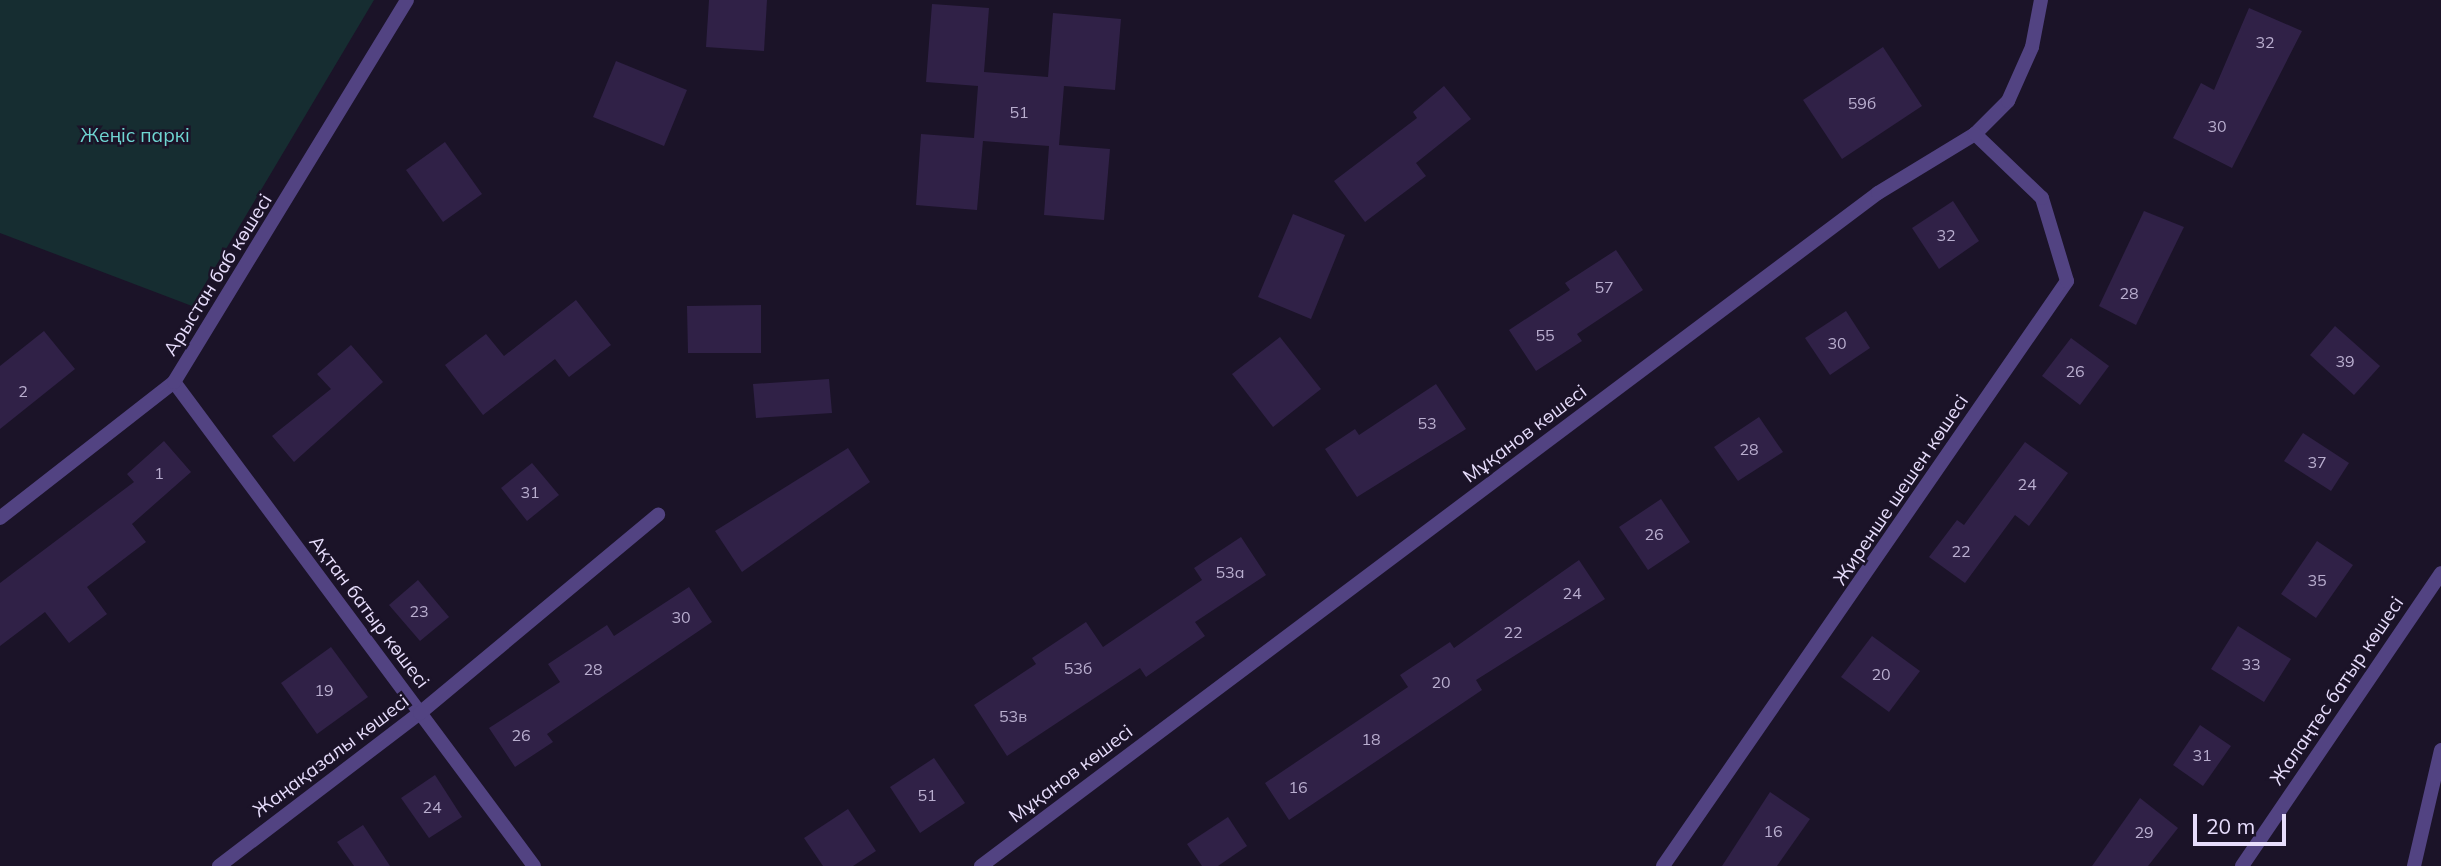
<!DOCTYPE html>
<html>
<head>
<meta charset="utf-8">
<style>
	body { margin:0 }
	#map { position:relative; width:2441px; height:866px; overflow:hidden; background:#1b1328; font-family:Mulish,sans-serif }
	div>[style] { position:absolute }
	.green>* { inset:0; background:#162d31 }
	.building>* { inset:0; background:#302147 }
	.minor>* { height:14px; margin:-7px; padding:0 7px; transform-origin:7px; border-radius:7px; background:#524382 }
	span { translate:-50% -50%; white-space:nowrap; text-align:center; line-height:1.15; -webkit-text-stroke:5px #1b1328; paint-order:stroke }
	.number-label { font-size:16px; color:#b9aecf }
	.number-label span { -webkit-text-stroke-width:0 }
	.park-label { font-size:19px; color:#6fd6d2 }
	.street-label { font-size:19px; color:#e7ddfc }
	.scale { position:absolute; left:2193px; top:814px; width:93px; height:32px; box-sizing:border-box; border:4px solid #e7ddfc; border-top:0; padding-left:9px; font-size:21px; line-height:24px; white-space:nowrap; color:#e7ddfc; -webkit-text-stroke:5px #1b1328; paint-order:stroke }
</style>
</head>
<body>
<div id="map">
	<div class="green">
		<div style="clip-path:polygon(0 0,374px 0,192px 306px,0 233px)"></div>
	</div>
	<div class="building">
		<div style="clip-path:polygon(709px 0,767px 0,764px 51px,706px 47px)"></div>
		<div style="clip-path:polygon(932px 4px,989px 8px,984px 72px,1048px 77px,1053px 13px,1121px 19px,1115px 90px,1064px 86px,1059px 145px,1110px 149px,1104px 220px,1044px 215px,1049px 146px,983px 141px,977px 210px,916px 205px,921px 134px,974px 138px,978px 86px,926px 82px)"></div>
		<div style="clip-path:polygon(2249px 8px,2302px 31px,2232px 168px,2173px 138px,2201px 83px,2214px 90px)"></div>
		<div style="clip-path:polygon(1883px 47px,1922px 106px,1842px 159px,1803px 100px)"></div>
		<div style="clip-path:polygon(616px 61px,687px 90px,664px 146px,593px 117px)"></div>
		<div style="clip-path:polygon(1444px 86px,1471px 119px,1416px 163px,1426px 176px,1365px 222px,1334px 181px,1417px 118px,1413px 112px)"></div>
		<div style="clip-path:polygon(445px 142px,482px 194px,443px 222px,406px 170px)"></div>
		<div style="clip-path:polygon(1953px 201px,1979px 241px,1939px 269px,1912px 228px)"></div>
		<div style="clip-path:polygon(2144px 211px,2184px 227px,2136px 325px,2099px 306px)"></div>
		<div style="clip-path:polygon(1293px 214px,1345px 235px,1311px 319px,1258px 297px)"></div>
		<div style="clip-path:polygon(1616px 250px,1643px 290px,1577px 334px,1582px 341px,1536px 371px,1509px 330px,1570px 290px,1565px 283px)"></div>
		<div style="clip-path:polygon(576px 300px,611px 345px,569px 377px,555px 359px,483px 415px,445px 365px,486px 334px,504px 356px)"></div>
		<div style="clip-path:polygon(761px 305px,761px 353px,688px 353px,687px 306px)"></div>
		<div style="clip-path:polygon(1846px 311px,1870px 348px,1830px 375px,1805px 338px)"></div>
		<div style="clip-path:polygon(2335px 326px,2380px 366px,2354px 395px,2310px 355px)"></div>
		<div style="clip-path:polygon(44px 331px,75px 369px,0 429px,0 366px)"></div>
		<div style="clip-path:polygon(1280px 337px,1321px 389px,1273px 427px,1232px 374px)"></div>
		<div style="clip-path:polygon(2071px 338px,2109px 366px,2080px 405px,2042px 376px)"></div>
		<div style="clip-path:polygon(351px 345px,383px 382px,294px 462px,272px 436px,331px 389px,317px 374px)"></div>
		<div style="clip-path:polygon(829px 379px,832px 413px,756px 418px,753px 384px)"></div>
		<div style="clip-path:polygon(1436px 384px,1466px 429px,1357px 497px,1325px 449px,1355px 429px,1359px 435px)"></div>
		<div style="clip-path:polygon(1759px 417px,1783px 452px,1738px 481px,1714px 447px)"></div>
		<div style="clip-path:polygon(2303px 433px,2349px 463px,2331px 491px,2284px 461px)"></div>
		<div style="clip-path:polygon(164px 441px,191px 472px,132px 524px,146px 542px,87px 587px,107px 614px,69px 643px,45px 612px,0 646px,0 583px,134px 482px,127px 474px)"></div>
		<div style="clip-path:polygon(2025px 442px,2068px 473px,2029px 526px,2015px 515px,1965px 583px,1929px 557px,1957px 520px,1964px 525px)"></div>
		<div style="clip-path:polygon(848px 448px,870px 482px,742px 572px,715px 531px)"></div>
		<div style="clip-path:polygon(532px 463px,559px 495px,527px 521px,501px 488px)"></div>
		<div style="clip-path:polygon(1661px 499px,1690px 542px,1648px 570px,1619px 527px)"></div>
		<div style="clip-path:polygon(1241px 537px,1266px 575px,1195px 622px,1205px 636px,1146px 677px,1140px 668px,1007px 756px,974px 705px,1036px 664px,1032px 658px,1086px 622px,1103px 647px,1202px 580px,1194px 568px)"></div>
		<div style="clip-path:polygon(2317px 541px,2353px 565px,2316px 618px,2281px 594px)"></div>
		<div style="clip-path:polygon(1579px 560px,1605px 599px,1476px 680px,1482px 690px,1289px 820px,1265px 783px,1408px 687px,1400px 675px,1450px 642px,1454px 648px)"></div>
		<div style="clip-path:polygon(418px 580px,449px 617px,420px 641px,389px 605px)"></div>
		<div style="clip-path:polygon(689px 587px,712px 622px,547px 734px,553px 742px,515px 767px,489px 728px,560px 682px,548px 664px,607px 625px,614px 636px)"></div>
		<div style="clip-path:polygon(2238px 626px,2291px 659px,2264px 702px,2211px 669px)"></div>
		<div style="clip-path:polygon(1872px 636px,1920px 671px,1889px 712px,1841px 677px)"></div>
		<div style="clip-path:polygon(331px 647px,368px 697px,317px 734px,281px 683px)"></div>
		<div style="clip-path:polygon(2200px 725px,2231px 746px,2203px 786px,2173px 765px)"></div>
		<div style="clip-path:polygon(934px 758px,965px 803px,920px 833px,890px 787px)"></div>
		<div style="clip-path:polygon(435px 775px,462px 817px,429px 838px,401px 798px)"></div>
		<div style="clip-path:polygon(1770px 792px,1810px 819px,1777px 866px,1722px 866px)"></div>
		<div style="clip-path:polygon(2140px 798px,2178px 828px,2148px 866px,2092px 866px)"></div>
		<div style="clip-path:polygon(848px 809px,876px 851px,853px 866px,823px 866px,804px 838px)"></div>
		<div style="clip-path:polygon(1228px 817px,1247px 846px,1218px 866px,1202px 866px,1187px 844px)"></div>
		<div style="clip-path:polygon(363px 825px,390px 866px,354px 866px,337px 842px)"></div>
	</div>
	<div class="minor">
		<div style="left:174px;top:382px;width:603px;rotate:53.36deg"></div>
		<div style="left:0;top:518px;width:221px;rotate:-38deg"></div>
		<div style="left:174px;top:382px;width:447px;rotate:-58.6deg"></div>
		<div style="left:219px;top:866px;width:253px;rotate:-37.3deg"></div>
		<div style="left:420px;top:713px;width:310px;rotate:-39.8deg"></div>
		<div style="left:981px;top:866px;width:1121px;rotate:-36.88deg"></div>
		<div style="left:1878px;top:193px;width:114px;rotate:-31.3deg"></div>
		<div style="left:1975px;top:134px;width:47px;rotate:-45deg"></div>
		<div style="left:2008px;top:101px;width:59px;rotate:-66deg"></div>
		<div style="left:2032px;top:47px;width:48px;rotate:-79.2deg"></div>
		<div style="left:1663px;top:866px;width:711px;rotate:-55.37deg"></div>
		<div style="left:2067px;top:281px;width:87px;rotate:-106.8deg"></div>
		<div style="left:2042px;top:198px;width:93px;rotate:-136.3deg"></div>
		<div style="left:2242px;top:866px;width:354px;rotate:-55.8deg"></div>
		<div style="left:2414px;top:866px;width:119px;rotate:-76.9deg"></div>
	</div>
	<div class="number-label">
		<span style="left:2265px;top:42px">32</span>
		<span style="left:1862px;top:103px">59б</span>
		<span style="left:1019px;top:112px">51</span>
		<span style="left:2217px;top:126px">30</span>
		<span style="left:1946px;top:235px">32</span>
		<span style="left:1604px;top:287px">57</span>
		<span style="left:2129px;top:293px">28</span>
		<span style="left:1545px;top:335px">55</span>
		<span style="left:1837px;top:343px">30</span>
		<span style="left:2345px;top:361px">39</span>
		<span style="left:2075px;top:371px">26</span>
		<span style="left:23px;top:391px">2</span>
		<span style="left:1427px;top:423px">53</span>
		<span style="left:1749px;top:449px">28</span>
		<span style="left:2317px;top:462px">37</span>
		<span style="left:159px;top:473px">1</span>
		<span style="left:2027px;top:484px">24</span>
		<span style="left:530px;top:492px">31</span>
		<span style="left:1654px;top:534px">26</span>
		<span style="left:1961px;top:551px">22</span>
		<span style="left:1230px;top:572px">53а</span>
		<span style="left:2317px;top:580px">35</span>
		<span style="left:1572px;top:593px">24</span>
		<span style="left:419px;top:611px">23</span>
		<span style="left:681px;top:617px">30</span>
		<span style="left:1513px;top:632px">22</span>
		<span style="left:2251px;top:664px">33</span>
		<span style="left:1078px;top:668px">53б</span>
		<span style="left:593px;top:669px">28</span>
		<span style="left:1881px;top:674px">20</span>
		<span style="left:1441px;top:682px">20</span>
		<span style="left:324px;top:690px">19</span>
		<span style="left:1013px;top:716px">53в</span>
		<span style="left:521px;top:735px">26</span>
		<span style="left:1371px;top:739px">18</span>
		<span style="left:2202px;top:755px">31</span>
		<span style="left:1298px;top:787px">16</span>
		<span style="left:927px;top:795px">51</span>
		<span style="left:432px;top:807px">24</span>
		<span style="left:1773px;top:831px">16</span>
		<span style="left:2144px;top:832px">29</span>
	</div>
	<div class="park-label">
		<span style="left:135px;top:136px">Жеңіс паркі</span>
	</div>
	<div class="street-label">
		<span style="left:218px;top:275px;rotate:-58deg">Арыстан баб көшесі</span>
		<span style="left:1525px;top:434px;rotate:-37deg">Мұқанов көшесі</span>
		<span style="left:1901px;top:490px;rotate:-56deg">Жиренше шешен көшесі</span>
		<span style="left:369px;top:612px;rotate:53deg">Ақтан батыр көшесі</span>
		<span style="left:2337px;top:691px;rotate:-56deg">Жалаңтөс батыр көшесі</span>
		<span style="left:331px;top:756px;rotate:-37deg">Жаңақазалы көшесі</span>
		<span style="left:1071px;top:774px;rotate:-37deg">Мұқанов көшесі</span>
	</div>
	<div class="scale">20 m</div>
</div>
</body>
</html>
